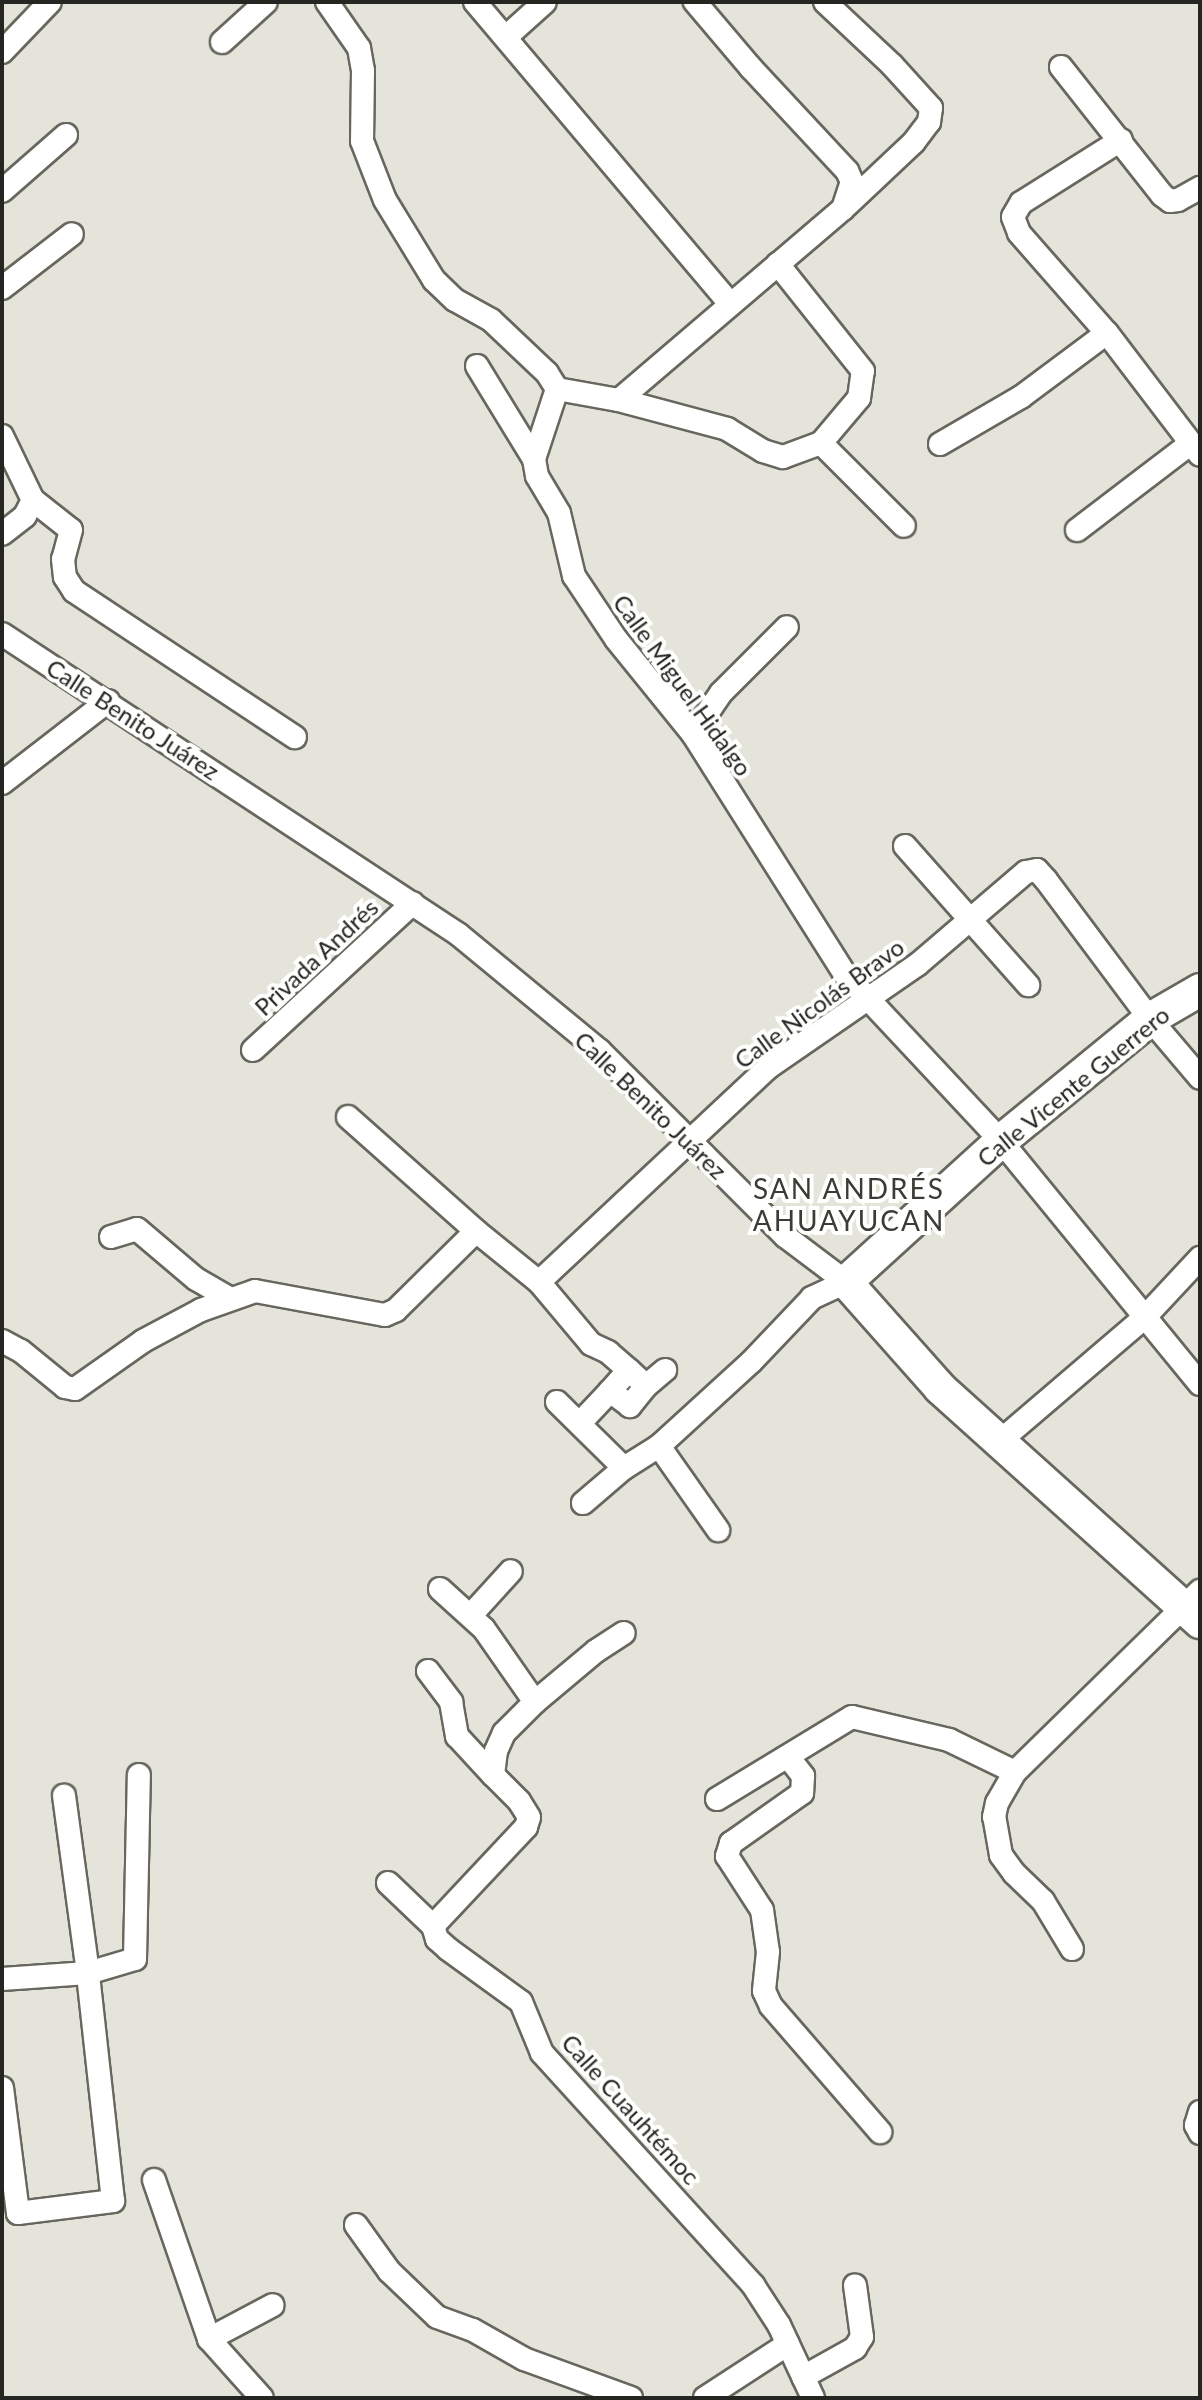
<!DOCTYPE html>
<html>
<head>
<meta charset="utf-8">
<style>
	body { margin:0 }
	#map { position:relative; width:1202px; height:2400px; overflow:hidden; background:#e5e4db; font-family:Lato,sans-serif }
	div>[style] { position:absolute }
	.roads { filter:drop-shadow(2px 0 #67675e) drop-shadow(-2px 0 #67675e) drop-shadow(0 2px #67675e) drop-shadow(0 -2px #67675e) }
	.street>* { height:22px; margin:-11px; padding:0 11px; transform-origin:11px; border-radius:11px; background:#fff }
	.secondary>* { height:32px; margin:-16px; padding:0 16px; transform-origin:16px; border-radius:16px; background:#fff }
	span { translate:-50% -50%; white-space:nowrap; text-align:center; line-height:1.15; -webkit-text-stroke:8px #fffffe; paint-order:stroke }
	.street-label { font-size:24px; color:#252521 }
	.quarter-label { font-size:28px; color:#3c3c35; letter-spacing:2px }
	.frame { position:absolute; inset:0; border:4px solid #252521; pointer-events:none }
</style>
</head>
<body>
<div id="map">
	<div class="roads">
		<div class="street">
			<div style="left:327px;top:2px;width:56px;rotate:55.2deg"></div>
			<div style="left:359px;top:48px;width:23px;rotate:80deg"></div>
			<div style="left:363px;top:71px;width:70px;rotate:90.8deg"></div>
			<div style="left:362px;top:141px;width:63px;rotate:68.7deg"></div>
			<div style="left:385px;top:200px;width:94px;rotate:58.5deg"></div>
			<div style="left:434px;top:280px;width:29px;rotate:44deg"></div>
			<div style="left:455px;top:300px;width:41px;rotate:29.1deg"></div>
			<div style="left:491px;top:320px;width:77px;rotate:43.4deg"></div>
			<div style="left:547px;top:373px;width:19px;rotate:58deg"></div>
			<div style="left:557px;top:389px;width:74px;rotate:108.2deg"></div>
			<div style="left:534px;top:459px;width:17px;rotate:80deg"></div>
			<div style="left:537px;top:476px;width:43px;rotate:59.3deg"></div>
			<div style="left:559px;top:513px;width:65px;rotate:76.6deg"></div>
			<div style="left:574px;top:576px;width:76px;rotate:56.3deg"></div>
			<div style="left:616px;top:639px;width:122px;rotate:51deg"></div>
			<div style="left:693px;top:734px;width:283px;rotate:57.7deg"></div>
			<div style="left:844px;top:973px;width:230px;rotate:46.9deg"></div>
			<div style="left:1001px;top:1141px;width:314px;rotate:50.7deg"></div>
			<div style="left:475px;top:2px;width:395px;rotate:49.8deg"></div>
			<div style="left:825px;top:2px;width:92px;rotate:43.2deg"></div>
			<div style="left:892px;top:65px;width:58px;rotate:47.8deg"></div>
			<div style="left:931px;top:108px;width:14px;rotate:98deg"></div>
			<div style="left:929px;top:122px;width:25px;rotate:127deg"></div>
			<div style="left:914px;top:142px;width:93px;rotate:136.7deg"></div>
			<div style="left:506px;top:37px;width:52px;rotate:-41.9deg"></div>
			<div style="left:222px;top:42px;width:59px;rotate:-42.3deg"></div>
			<div style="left:2px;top:52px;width:69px;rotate:-46.2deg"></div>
			<div style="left:1061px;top:67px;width:163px;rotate:51.7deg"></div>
			<div style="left:1162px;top:195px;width:10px;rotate:37deg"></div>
			<div style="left:1170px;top:201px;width:8px;rotate:-7deg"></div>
			<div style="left:1178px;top:200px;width:25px;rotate:-29deg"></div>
			<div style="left:1121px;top:140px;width:118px;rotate:147.8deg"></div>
			<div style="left:1021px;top:203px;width:16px;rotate:120deg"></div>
			<div style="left:1013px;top:217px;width:17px;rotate:69deg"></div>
			<div style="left:1019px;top:233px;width:133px;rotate:48.7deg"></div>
			<div style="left:1107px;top:333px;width:153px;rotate:52.7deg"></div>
			<div style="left:2px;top:191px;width:85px;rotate:-41.2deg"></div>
			<div style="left:2px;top:288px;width:88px;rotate:-37.6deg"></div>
			<div style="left:477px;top:366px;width:109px;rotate:58.5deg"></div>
			<div style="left:557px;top:389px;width:63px;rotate:10.1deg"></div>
			<div style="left:619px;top:400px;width:294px;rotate:-40.5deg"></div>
			<div style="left:843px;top:209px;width:28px;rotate:-72deg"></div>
			<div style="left:852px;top:182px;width:12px;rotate:-114deg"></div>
			<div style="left:847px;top:171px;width:141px;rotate:-133deg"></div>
			<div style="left:751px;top:68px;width:87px;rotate:-130.3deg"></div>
			<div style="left:619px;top:400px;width:112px;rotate:15deg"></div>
			<div style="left:727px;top:429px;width:42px;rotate:31.4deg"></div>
			<div style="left:763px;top:451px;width:21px;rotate:17deg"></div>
			<div style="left:783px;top:457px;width:40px;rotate:-20.2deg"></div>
			<div style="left:821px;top:443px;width:59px;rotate:-49.8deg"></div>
			<div style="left:859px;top:398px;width:27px;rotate:-82deg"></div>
			<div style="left:863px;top:371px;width:137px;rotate:-128.5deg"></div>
			<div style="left:2px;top:436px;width:71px;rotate:64.2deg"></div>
			<div style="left:33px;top:500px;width:18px;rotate:117deg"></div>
			<div style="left:25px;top:516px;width:29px;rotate:142deg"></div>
			<div style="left:821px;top:443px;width:117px;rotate:45deg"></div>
			<div style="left:940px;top:444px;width:94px;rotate:-30.1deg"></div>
			<div style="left:1021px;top:397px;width:107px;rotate:-36.7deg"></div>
			<div style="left:33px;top:500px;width:48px;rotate:38.3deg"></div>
			<div style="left:71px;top:530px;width:30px;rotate:105deg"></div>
			<div style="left:63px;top:559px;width:18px;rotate:84deg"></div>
			<div style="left:65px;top:577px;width:17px;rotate:57deg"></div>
			<div style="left:74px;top:591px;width:265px;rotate:33.5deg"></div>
			<div style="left:1077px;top:530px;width:142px;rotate:-37.3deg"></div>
			<div style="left:2px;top:634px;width:546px;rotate:33.34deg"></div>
			<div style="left:458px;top:934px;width:184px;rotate:39.5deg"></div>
			<div style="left:600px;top:1051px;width:262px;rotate:45deg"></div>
			<div style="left:785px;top:1236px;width:76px;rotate:37deg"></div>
			<div style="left:846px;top:1282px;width:38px;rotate:155deg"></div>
			<div style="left:812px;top:1298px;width:88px;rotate:133.6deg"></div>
			<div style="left:751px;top:1362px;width:125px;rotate:137.6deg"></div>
			<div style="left:659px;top:1446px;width:41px;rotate:147.8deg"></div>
			<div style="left:624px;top:1468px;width:54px;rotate:139.5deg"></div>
			<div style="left:693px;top:734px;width:50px;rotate:-55.7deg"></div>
			<div style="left:721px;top:693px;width:93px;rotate:-45deg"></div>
			<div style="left:2px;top:783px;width:134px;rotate:-37.7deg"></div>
			<div style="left:905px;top:846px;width:186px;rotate:48.5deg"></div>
			<div style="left:253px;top:1050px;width:217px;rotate:-42.6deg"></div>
			<div style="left:348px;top:1117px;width:171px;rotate:41.7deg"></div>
			<div style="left:111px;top:1237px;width:27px;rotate:-17deg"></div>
			<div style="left:137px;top:1229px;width:77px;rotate:40.3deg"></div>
			<div style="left:196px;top:1279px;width:36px;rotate:30deg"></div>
			<div style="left:539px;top:1282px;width:81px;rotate:50deg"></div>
			<div style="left:591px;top:1344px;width:19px;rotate:25deg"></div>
			<div style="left:608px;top:1352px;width:28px;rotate:41deg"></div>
			<div style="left:629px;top:1370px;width:23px;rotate:43deg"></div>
			<div style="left:646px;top:1386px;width:26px;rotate:129deg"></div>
			<div style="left:630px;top:1406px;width:25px;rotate:-143deg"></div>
			<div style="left:610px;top:1391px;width:28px;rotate:-48deg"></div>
			<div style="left:2px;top:1341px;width:21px;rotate:28deg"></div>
			<div style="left:21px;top:1351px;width:57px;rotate:39.3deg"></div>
			<div style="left:65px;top:1387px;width:10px;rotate:11deg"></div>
			<div style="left:75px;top:1389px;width:83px;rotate:-35.2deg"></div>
			<div style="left:143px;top:1341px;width:66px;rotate:-28.1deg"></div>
			<div style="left:201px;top:1310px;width:57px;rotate:-19.4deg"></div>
			<div style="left:255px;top:1291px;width:132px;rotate:10.5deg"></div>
			<div style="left:385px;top:1315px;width:12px;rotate:-24deg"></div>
			<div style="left:396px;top:1310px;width:112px;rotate:-44.6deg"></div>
			<div style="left:476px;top:1231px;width:81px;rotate:39deg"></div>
			<div style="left:539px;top:1282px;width:315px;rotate:-43.1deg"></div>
			<div style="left:769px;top:1067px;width:180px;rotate:-34.6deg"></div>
			<div style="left:917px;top:965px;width:143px;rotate:-40.5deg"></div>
			<div style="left:1026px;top:872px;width:11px;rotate:-10deg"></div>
			<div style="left:1037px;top:870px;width:13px;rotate:48deg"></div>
			<div style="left:1046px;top:880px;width:174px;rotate:53.2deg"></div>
			<div style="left:1150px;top:1019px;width:77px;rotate:49.7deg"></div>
			<div style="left:646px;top:1386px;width:25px;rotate:-40deg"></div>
			<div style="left:557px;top:1402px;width:94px;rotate:44.6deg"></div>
			<div style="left:580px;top:1423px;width:44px;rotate:-46.8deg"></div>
			<div style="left:1000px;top:1441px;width:191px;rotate:-40.5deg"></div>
			<div style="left:1145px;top:1317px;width:81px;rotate:-47deg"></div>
			<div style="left:659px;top:1446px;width:103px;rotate:54.9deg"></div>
			<div style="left:440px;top:1589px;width:59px;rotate:42.3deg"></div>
			<div style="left:484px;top:1629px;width:89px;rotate:55.1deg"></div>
			<div style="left:471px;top:1615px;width:59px;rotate:-47.7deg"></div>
			<div style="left:428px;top:1671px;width:39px;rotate:53deg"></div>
			<div style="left:451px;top:1702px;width:35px;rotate:80deg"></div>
			<div style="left:457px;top:1736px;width:53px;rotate:47.3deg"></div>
			<div style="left:789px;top:1758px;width:23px;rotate:52deg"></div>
			<div style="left:803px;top:1776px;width:17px;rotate:93deg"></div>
			<div style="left:802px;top:1793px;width:87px;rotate:144.8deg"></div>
			<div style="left:731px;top:1843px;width:14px;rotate:107deg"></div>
			<div style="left:727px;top:1856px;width:64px;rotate:57.1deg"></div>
			<div style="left:762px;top:1910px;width:42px;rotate:81.9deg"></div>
			<div style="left:768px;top:1952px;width:39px;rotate:96deg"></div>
			<div style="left:764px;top:1991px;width:17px;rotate:65deg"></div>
			<div style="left:771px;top:2006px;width:167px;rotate:49.1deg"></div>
			<div style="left:717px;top:1799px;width:158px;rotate:-31.3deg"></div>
			<div style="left:852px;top:1717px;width:100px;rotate:13.3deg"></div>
			<div style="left:949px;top:1740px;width:73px;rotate:25.9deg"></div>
			<div style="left:388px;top:1883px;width:62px;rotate:43.7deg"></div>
			<div style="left:433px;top:1926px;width:14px;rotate:73deg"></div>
			<div style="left:437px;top:1939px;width:15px;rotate:42deg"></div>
			<div style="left:448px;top:1949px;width:90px;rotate:36deg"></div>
			<div style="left:521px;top:2002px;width:55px;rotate:67.6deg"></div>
			<div style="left:542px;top:2053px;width:314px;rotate:47.7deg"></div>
			<div style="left:753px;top:2285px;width:48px;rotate:57deg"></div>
			<div style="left:779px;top:2325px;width:81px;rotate:65deg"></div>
			<div style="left:433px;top:1926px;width:136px;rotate:-46.8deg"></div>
			<div style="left:526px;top:1827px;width:10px;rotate:-73deg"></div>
			<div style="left:529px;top:1817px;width:19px;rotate:-122deg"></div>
			<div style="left:519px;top:1801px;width:37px;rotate:-135deg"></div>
			<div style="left:493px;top:1775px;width:24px;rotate:-83deg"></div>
			<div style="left:496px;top:1751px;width:20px;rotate:-66deg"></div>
			<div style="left:504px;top:1733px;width:44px;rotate:-45deg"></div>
			<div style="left:535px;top:1702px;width:80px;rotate:-39.9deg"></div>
			<div style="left:596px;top:1651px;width:33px;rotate:-33deg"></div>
			<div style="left:1072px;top:1949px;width:56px;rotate:-121.1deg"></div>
			<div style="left:1043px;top:1901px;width:40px;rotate:-136deg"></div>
			<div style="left:1014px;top:1873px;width:22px;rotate:-126deg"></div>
			<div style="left:1001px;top:1855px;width:39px;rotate:-100deg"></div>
			<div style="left:994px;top:1817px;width:14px;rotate:-78deg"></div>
			<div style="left:997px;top:1803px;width:36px;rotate:-60deg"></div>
			<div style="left:1015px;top:1772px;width:259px;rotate:-44.4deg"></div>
			<div style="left:2px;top:1979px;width:86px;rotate:-4deg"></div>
			<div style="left:88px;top:1973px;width:49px;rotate:-16.6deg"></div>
			<div style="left:135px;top:1959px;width:184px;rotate:-88.8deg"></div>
			<div style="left:2px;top:2088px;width:126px;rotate:82.7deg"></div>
			<div style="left:18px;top:2213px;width:96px;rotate:-7.2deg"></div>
			<div style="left:113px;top:2201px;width:229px;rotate:-96.3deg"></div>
			<div style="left:88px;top:1973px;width:179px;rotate:-97.7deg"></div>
			<div style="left:1200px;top:2112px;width:14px;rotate:107deg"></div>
			<div style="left:1196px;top:2125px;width:9px;rotate:63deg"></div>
			<div style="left:154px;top:2180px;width:168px;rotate:70.9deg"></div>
			<div style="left:209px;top:2339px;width:79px;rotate:48.1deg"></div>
			<div style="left:356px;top:2225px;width:57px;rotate:54.3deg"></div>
			<div style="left:389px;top:2271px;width:66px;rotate:43.8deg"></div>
			<div style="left:437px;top:2317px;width:38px;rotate:20deg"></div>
			<div style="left:473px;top:2330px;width:59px;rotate:29.6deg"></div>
			<div style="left:524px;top:2359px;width:114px;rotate:20deg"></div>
			<div style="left:209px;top:2339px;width:72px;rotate:-28deg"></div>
			<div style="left:803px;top:2377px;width:60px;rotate:-29.1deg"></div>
			<div style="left:855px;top:2348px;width:13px;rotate:-58deg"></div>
			<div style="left:862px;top:2337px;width:52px;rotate:-97.7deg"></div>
			<div style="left:705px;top:2398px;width:99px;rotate:-33deg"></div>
		</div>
		<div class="secondary">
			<div style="left:1200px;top:990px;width:58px;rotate:149.9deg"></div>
			<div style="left:1150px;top:1019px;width:193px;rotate:140.7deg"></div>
			<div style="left:1001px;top:1141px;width:210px;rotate:137.7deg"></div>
			<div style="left:846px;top:1282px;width:142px;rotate:48.4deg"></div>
			<div style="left:940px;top:1388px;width:350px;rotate:42deg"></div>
		</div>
	</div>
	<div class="street-label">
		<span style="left:683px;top:685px;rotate:54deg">Calle Miguel Hidalgo</span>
		<span style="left:133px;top:719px;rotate:33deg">Calle Benito Juárez</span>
		<span style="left:316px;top:957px;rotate:-43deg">Privada Andrés</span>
		<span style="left:819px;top:1003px;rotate:-36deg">Calle Nicolás Bravo</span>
		<span style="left:1073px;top:1086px;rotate:-39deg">Calle Vicente Guerrero</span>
		<span style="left:651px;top:1105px;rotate:44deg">Calle Benito Juárez</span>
		<span style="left:631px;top:2109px;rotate:48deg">Calle Cuauhtémoc</span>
	</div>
	<div class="quarter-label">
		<span style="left:849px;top:1204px">SAN ANDRÉS<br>AHUAYUCAN</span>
	</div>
	<div class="frame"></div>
</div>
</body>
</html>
